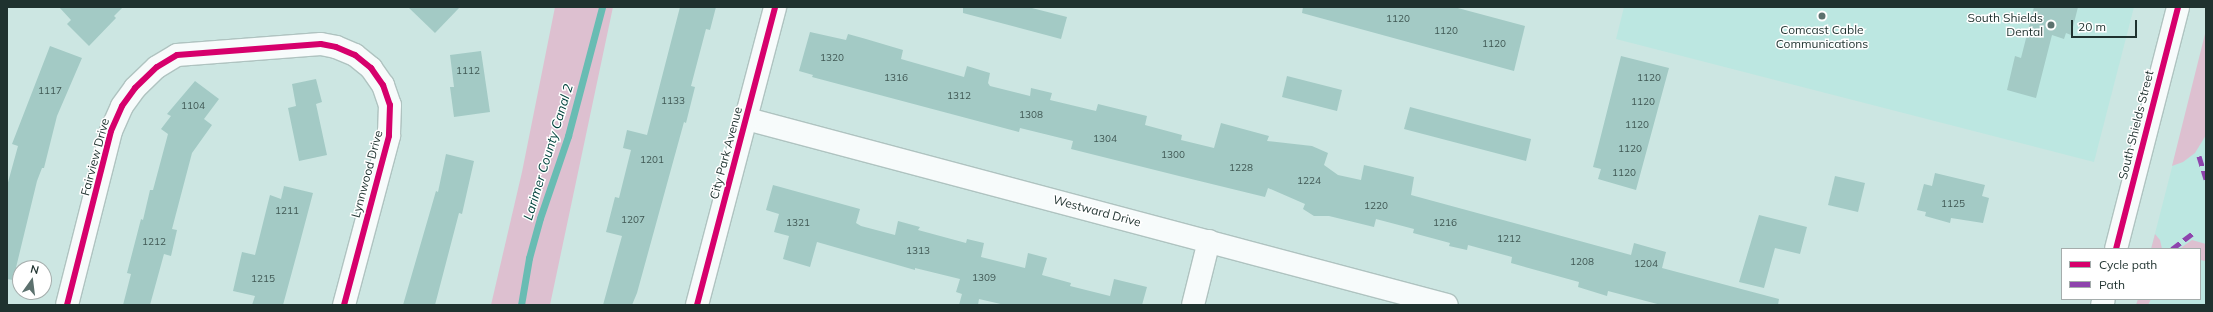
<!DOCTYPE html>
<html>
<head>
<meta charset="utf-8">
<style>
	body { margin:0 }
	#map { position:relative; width:2213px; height:312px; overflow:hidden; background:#cce6e2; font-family:Mulish,sans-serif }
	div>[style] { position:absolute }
	.built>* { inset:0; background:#bce7e1 }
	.green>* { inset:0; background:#ddc0d0 }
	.stream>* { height:7px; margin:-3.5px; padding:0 3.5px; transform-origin:3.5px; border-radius:3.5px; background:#69bcb3 }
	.building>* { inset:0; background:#a3cac5 }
	.roads { filter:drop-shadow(1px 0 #afc3c0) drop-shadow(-1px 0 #afc3c0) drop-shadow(0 1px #afc3c0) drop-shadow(0 -1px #afc3c0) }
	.street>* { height:22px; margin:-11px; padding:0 11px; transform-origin:11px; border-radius:11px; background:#f7fbfb }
	.primary>* { height:22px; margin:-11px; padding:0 11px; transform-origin:11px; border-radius:11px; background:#f7fbfb }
	.quiet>* { height:5px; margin-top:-2.5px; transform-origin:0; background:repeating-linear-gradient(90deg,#8e44ad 0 10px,transparent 0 15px) }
	.cycleway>* { height:6px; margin:-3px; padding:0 3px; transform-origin:3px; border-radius:3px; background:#d6006c }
	.dots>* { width:11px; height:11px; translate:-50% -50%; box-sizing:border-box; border:2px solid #fff; border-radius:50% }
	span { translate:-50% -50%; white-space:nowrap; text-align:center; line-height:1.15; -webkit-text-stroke:3px #fff; paint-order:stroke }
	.number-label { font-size:10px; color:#405854 }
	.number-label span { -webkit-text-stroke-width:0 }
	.poi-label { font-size:12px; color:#1f322f }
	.right { translate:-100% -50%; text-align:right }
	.street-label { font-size:12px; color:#1f322f }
	.water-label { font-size:13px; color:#00423c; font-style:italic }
	.frame { position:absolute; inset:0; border:8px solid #1f322f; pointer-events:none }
	.legend { position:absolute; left:2061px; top:248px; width:140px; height:52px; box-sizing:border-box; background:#fff; border:1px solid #a5adac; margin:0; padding:5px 7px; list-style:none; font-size:12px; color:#1f322f }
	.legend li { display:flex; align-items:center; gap:8px; height:20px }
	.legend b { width:20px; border:1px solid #a5adac }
	.north { position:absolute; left:12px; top:260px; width:40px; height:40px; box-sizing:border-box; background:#fff; border:1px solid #a5adac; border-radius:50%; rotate:14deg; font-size:11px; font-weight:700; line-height:16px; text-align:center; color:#1f322f }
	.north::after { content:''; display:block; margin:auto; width:14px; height:18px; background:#5c716e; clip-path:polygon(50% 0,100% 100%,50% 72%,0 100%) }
	.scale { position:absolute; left:2071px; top:20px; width:66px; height:18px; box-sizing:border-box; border:2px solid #1f322f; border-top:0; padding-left:5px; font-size:12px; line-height:14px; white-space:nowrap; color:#1f322f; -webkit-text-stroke:3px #fff; paint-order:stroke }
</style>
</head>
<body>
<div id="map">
	<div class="built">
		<div style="clip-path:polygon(1624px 7px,2134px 7px,2094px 162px,1616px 39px)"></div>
		<div style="clip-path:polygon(2206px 35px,2206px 305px,2136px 305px,2138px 299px,2200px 299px,2200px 249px,2151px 249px)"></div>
	</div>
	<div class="green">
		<div style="clip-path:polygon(555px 7px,613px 7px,550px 305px,491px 305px,522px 172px)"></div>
		<div style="clip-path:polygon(2206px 30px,2206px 135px,2195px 153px,2183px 162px,2172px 166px)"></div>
		<div style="clip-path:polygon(2155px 234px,2160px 240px,2162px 249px,2151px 249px)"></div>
		<div style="clip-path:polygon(2192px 240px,2206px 244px,2206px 261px,2200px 260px,2200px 249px,2179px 249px)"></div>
		<div style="clip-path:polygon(2138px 299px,2151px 299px,2148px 305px,2136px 305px)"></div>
	</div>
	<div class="stream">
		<div style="left:521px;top:305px;width:48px;rotate:-80.3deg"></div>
		<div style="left:529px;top:258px;width:41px;rotate:-74.6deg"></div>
		<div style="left:540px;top:218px;width:87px;rotate:-71.1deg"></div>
		<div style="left:568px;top:136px;width:133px;rotate:-75.2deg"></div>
	</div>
	<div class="building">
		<div style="clip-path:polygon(59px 7px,123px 7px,114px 16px,116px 18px,89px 46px,67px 24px,71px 20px)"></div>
		<div style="clip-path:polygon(408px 7px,460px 7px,435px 33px)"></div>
		<div style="clip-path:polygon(680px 7px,716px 7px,710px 30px,706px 29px,691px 86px,695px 87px,686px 123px,684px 122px,637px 293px,632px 305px,603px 305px,622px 236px,606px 232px,615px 197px,619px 198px,631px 150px,623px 148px,627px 130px,647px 135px)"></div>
		<div style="clip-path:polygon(963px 7px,1028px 7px,1067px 17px,1061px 39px,963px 13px)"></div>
		<div style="clip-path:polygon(1303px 7px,1454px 7px,1525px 26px,1514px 71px,1302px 13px)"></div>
		<div style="clip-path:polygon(2034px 7px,2078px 7px,2071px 35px,2066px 33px,2064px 39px,2052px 35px,2036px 98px,2007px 90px,2015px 56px,2021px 58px)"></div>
		<div style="clip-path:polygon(810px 32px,846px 40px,848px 34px,866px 39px,903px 50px,901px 59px,964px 77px,967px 66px,990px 73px,988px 83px,990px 86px,1030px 96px,1031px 88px,1052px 93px,1050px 100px,1096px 111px,1098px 104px,1147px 116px,1145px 125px,1182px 135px,1181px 140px,1214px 148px,1221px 123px,1269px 136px,1267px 141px,1312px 146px,1328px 153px,1324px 165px,1338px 175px,1361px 180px,1364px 165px,1414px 177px,1411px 195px,1631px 255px,1634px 243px,1666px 252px,1662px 268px,1779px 299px,1778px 305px,1661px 305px,1608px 291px,1607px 296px,1578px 287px,1579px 282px,1511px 263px,1512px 257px,1468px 245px,1467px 250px,1449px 246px,1450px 243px,1413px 233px,1414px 229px,1376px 219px,1374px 227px,1329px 216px,1314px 216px,1303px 209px,1305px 204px,1268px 188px,1265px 197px,1179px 176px,1071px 149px,1073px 141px,1020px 128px,1019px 132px,812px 77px,813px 75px,799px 71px)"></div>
		<div style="clip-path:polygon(50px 46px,82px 58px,57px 116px,44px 168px,42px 168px,37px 181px,13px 280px,7px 279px,7px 186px,18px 146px,12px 144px)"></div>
		<div style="clip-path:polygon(481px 51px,490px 112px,454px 117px,450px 87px,454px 87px,450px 55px)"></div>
		<div style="clip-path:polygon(1621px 56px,1669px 68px,1636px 190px,1598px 179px,1601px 169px,1593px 167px)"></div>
		<div style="clip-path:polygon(1287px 76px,1342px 90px,1337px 111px,1282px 97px)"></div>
		<div style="clip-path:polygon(316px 79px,322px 102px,316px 104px,327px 155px,299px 161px,288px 108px,296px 106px,292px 84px)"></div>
		<div style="clip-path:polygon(195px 81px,219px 99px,204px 119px,212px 125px,192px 153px,172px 229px,177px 230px,171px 256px,164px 254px,150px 305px,123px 305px,131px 274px,127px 273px,141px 219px,143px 220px,150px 190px,153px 190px,168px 134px,161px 129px,171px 116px,167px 114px)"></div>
		<div style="clip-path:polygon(1410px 107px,1531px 139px,1526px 161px,1404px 129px)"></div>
		<div style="clip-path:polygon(446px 154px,474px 161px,462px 214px,459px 213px,435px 305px,403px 305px,436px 191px,438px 192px)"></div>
		<div style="clip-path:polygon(1935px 173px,1985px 185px,1982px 196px,1989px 198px,1983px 223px,1951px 218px,1950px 223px,1925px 216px,1926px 212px,1917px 210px,1924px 184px,1932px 186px)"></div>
		<div style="clip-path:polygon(1835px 176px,1865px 183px,1858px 212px,1828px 205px)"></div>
		<div style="clip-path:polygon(773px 185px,860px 209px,856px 223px,861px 226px,895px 235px,898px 221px,920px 227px,918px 230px,966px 243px,967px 239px,984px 243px,981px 257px,1025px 268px,1028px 253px,1047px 258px,1042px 275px,1071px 283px,1070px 286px,1110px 296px,1114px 279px,1147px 287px,1142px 305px,1005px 305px,979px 299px,978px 305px,959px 305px,962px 294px,956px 292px,960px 279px,915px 268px,915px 270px,817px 242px,810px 267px,783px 259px,789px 236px,774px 232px,779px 214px,766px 210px)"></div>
		<div style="clip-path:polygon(284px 186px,313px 193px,299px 246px,283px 305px,252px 305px,255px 296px,233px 291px,242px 252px,255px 255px,270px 195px,281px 199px)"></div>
		<div style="clip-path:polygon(1759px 215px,1807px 227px,1800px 254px,1775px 248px,1764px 288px,1739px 282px)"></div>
	</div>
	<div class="roads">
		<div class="street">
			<div style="left:747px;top:119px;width:724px;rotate:14.88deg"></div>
			<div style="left:67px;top:305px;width:179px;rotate:-75.8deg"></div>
			<div style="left:111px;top:131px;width:27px;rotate:-66deg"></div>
			<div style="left:122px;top:106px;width:22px;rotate:-54deg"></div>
			<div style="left:135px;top:88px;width:30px;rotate:-44deg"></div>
			<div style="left:157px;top:67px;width:23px;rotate:-31deg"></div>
			<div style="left:177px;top:55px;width:144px;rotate:-4.4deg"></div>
			<div style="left:321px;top:44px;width:15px;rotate:11deg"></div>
			<div style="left:336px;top:47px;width:21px;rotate:23deg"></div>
			<div style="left:355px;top:55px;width:21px;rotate:39deg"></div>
			<div style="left:371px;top:68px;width:21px;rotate:55deg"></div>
			<div style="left:383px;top:85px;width:21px;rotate:71deg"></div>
			<div style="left:390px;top:105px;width:31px;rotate:92deg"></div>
			<div style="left:389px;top:136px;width:175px;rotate:104.9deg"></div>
			<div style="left:697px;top:305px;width:308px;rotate:-75.3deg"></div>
			<div style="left:1193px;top:305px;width:66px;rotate:-76deg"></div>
		</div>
		<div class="primary">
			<div style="left:2116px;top:249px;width:250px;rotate:-75.6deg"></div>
			<div style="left:2102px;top:305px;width:6px;rotate:-72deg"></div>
		</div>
	</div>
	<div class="quiet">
		<div style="left:2199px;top:156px;width:24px;rotate:73deg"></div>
		<div style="left:2172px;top:249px;width:26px;rotate:-37deg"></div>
	</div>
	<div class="cycleway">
		<div style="left:2116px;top:249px;width:250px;rotate:-75.6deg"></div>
		<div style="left:67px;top:305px;width:179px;rotate:-75.8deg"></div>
		<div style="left:111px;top:131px;width:27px;rotate:-66deg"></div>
		<div style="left:122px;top:106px;width:22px;rotate:-54deg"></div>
		<div style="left:135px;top:88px;width:30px;rotate:-44deg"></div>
		<div style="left:157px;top:67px;width:23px;rotate:-31deg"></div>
		<div style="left:177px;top:55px;width:144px;rotate:-4.4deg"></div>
		<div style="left:321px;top:44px;width:15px;rotate:11deg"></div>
		<div style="left:336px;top:47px;width:21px;rotate:23deg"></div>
		<div style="left:355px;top:55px;width:21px;rotate:39deg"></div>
		<div style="left:371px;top:68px;width:21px;rotate:55deg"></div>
		<div style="left:383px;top:85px;width:21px;rotate:71deg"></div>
		<div style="left:390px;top:105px;width:31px;rotate:92deg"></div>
		<div style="left:389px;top:136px;width:175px;rotate:104.9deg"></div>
		<div style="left:697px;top:305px;width:308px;rotate:-75.3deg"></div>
	</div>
	<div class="dots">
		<div style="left:1822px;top:16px;background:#5c716e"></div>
		<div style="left:2051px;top:25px;background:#5c716e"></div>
	</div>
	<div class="number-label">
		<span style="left:1398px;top:19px">1120</span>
		<span style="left:1446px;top:31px">1120</span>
		<span style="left:1494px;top:44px">1120</span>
		<span style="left:832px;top:58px">1320</span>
		<span style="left:468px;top:71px">1112</span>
		<span style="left:896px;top:78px">1316</span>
		<span style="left:1649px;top:78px">1120</span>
		<span style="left:50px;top:91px">1117</span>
		<span style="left:959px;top:96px">1312</span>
		<span style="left:673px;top:101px">1133</span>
		<span style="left:1643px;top:102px">1120</span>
		<span style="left:193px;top:106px">1104</span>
		<span style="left:1031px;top:115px">1308</span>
		<span style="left:1637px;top:125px">1120</span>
		<span style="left:1105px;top:139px">1304</span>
		<span style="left:1630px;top:149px">1120</span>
		<span style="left:1173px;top:155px">1300</span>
		<span style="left:652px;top:160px">1201</span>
		<span style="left:1241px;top:168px">1228</span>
		<span style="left:1624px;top:173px">1120</span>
		<span style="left:1309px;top:181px">1224</span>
		<span style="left:1953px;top:204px">1125</span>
		<span style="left:1376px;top:206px">1220</span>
		<span style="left:287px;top:211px">1211</span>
		<span style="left:633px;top:220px">1207</span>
		<span style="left:798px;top:223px">1321</span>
		<span style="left:1445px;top:223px">1216</span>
		<span style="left:1509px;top:239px">1212</span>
		<span style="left:154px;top:242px">1212</span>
		<span style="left:918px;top:251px">1313</span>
		<span style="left:1582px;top:262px">1208</span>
		<span style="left:1646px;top:264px">1204</span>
		<span style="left:984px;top:278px">1309</span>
		<span style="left:263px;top:279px">1215</span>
	</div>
	<div class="poi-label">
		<span class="right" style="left:2043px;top:25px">South Shields<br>Dental</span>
		<span style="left:1822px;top:37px">Comcast Cable<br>Communications</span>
	</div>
	<div class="street-label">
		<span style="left:2136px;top:125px;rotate:-76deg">South Shields Street</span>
		<span style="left:726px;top:153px;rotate:-75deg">City Park Avenue</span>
		<span style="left:95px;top:157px;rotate:-75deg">Fairview Drive</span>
		<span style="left:367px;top:174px;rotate:-75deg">Lynnwood Drive</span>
		<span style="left:1097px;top:211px;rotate:15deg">Westward Drive</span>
	</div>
	<div class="water-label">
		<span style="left:548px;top:152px;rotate:-73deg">Larimer County Canal 2</span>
	</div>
	<div class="frame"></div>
	<ul class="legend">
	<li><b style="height:5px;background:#d6006c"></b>Cycle path</li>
	<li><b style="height:5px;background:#8e44ad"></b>Path</li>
	</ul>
	<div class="north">N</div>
	<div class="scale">20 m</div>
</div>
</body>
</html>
